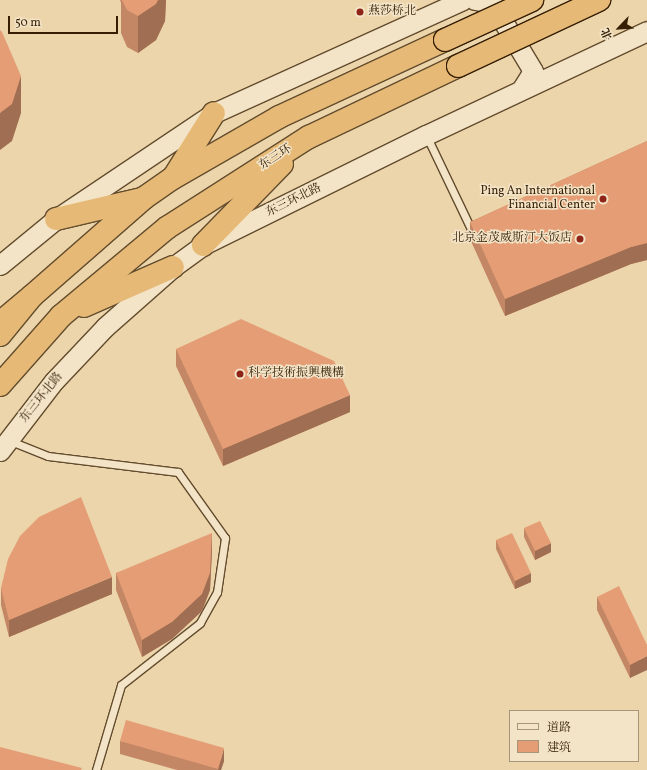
<!DOCTYPE html>
<html>
<head>
<meta charset="utf-8">
<style>
	body { margin:0 }
	#map { position:relative; width:647px; height:770px; overflow:hidden; background:#ecd5ab; font-family:Vollkorn,"Noto Serif SC",serif }
	div>[style] { position:absolute }
	.roads { filter:drop-shadow(1px 0 #634c2d) drop-shadow(-1px 0 #634c2d) drop-shadow(0 1px #634c2d) drop-shadow(0 -1px #634c2d) }
	.service>* { height:7px; margin:-3.5px; padding:0 3.5px; transform-origin:3.5px; border-radius:3.5px; background:#f3e4c8 }
	.tertiary>* { height:19px; margin:-9.5px; padding:0 9.5px; transform-origin:9.5px; border-radius:9.5px; background:#f3e4c8 }
	.trunk>* { height:22px; margin:-11px; padding:0 11px; transform-origin:11px; border-radius:11px; background:#e6ba76 }
	.motorway>* { height:22px; margin:-11px; padding:0 11px; transform-origin:11px; border-radius:11px; background:#e6ba76 }
	.bridges { filter:drop-shadow(1px 0 #351e03) drop-shadow(-1px 0 #351e03) drop-shadow(0 1px #351e03) drop-shadow(0 -1px #351e03) }
	.trunk-bridge>* { height:22px; margin:-11px; padding:0 11px; transform-origin:11px; border-radius:11px; background:#e6ba76 }
	.wall>* { inset:0; background:#c48765 }
	.shaded-wall>* { inset:0; background:#a06e52 }
	.building>* { inset:0; background:#e49d75 }
	.dots>* { width:11px; height:11px; translate:-50% -50%; box-sizing:border-box; border:2px solid #f3e4c8; border-radius:50% }
	span { translate:-50% -50%; white-space:nowrap; text-align:center; line-height:1.15; -webkit-text-stroke:3px #f3e4c8; paint-order:stroke }
	.poi-label { font-size:12px; color:#351e03 }
	.left { translate:0 -50%; text-align:left }
	.right { translate:-100% -50%; text-align:right }
	.street-label { font-size:12px; color:#351e03 }
	.legend { position:absolute; left:509px; top:710px; width:130px; height:52px; box-sizing:border-box; background:#f3e4c8; border:1px solid #a79579; margin:0; padding:5px 7px; list-style:none; font-size:12px; color:#351e03 }
	.legend li { display:flex; align-items:center; gap:8px; height:20px }
	.legend b { width:20px; border:1px solid #a79579 }
	.north { position:absolute; left:599px; top:8px; width:40px; height:40px; -webkit-text-stroke:3px #f3e4c8; paint-order:stroke; rotate:245deg; font-size:11px; font-weight:700; line-height:16px; text-align:center; color:#351e03 }
	.north::after { content:''; display:block; margin:auto; width:14px; height:18px; background:#351e03; clip-path:polygon(50% 0,100% 100%,50% 72%,0 100%) }
	.scale { position:absolute; left:8px; top:16px; width:110px; height:18px; box-sizing:border-box; border:2px solid #351e03; border-top:0; padding-left:5px; font-size:12px; line-height:14px; white-space:nowrap; color:#351e03; -webkit-text-stroke:3px #f3e4c8; paint-order:stroke }
</style>
</head>
<body>
<div id="map">
	<div class="roads">
		<div class="service">
			<div style="left:426px;top:135px;width:102px;rotate:64.4deg"></div>
			<div style="left:8px;top:440px;width:43px;rotate:21.8deg"></div>
			<div style="left:48px;top:456px;width:131px;rotate:7deg"></div>
			<div style="left:178px;top:472px;width:81px;rotate:54.5deg"></div>
			<div style="left:225px;top:538px;width:55px;rotate:98.4deg"></div>
			<div style="left:217px;top:592px;width:35px;rotate:119deg"></div>
			<div style="left:200px;top:623px;width:100px;rotate:141.9deg"></div>
			<div style="left:121px;top:685px;width:89px;rotate:106.4deg"></div>
		</div>
		<div class="tertiary">
			<div style="left:475px;top:0;width:17px;rotate:10deg"></div>
			<div style="left:492px;top:3px;width:79px;rotate:58.9deg"></div>
			<div style="left:533px;top:71px;width:22px;rotate:122deg"></div>
			<div style="left:0;top:265px;width:72px;rotate:-39.4deg"></div>
			<div style="left:56px;top:219px;width:190px;rotate:-33.9deg"></div>
			<div style="left:214px;top:113px;width:273px;rotate:-24.4deg"></div>
			<div style="left:0;top:451px;width:88px;rotate:-52.4deg"></div>
			<div style="left:54px;top:381px;width:74px;rotate:-46.6deg"></div>
			<div style="left:105px;top:327px;width:91px;rotate:-41.4deg"></div>
			<div style="left:173px;top:267px;width:37px;rotate:-36deg"></div>
			<div style="left:203px;top:245px;width:249px;rotate:-26.3deg"></div>
			<div style="left:426px;top:135px;width:244px;rotate:-25.2deg"></div>
		</div>
		<div class="trunk">
			<div style="left:175px;top:175px;width:73px;rotate:-57.8deg"></div>
			<div style="left:56px;top:219px;width:87px;rotate:-13.2deg"></div>
			<div style="left:203px;top:245px;width:113px;rotate:-45.7deg"></div>
			<div style="left:84px;top:306px;width:97px;rotate:-23.7deg"></div>
			<div style="left:0;top:335px;width:50px;rotate:-50.6deg"></div>
			<div style="left:32px;top:296px;width:149px;rotate:-41.2deg"></div>
			<div style="left:144px;top:198px;width:35px;rotate:-35deg"></div>
			<div style="left:173px;top:178px;width:122px;rotate:-29.9deg"></div>
			<div style="left:279px;top:117px;width:183px;rotate:-24.9deg"></div>
			<div style="left:0;top:385px;width:92px;rotate:-48.5deg"></div>
			<div style="left:61px;top:316px;width:139px;rotate:-39.8deg"></div>
			<div style="left:168px;top:227px;width:167px;rotate:-32.6deg"></div>
			<div style="left:309px;top:137px;width:165px;rotate:-25.5deg"></div>
		</div>
		<div class="motorway">
			<div style="left:0;top:323px;width:42px;rotate:-40.2deg"></div>
		</div>
	</div>
	<div class="bridges">
		<div class="trunk-bridge">
			<div style="left:445px;top:40px;width:96px;rotate:-24.7deg"></div>
			<div style="left:458px;top:66px;width:156px;rotate:-25.1deg"></div>
		</div>
	</div>
	<div class="wall">
		<div style="clip-path:polygon(120px 0,166px 0,165px 21px,156px 40px,138px 53px,127px 47px,121px 33px,121px 3px)"></div>
		<div style="clip-path:polygon(647px 141px,647px 260px,631px 264px,505px 316px,470px 239px,470px 222px)"></div>
		<div style="clip-path:polygon(176px 349px,350px 412px,223px 466px,176px 366px)"></div>
		<div style="clip-path:polygon(524px 528px,551px 552px,535px 560px,524px 537px)"></div>
		<div style="clip-path:polygon(496px 540px,531px 582px,515px 589px,496px 549px)"></div>
		<div style="clip-path:polygon(212px 550px,210px 590px,202px 611px,172px 639px,142px 657px,116px 590px,116px 573px)"></div>
		<div style="clip-path:polygon(1px 588px,112px 594px,9px 637px,1px 605px)"></div>
		<div style="clip-path:polygon(597px 597px,647px 645px,630px 678px,597px 610px)"></div>
		<div style="clip-path:polygon(120px 741px,224px 761px,221px 770px,177px 770px,120px 754px)"></div>
	</div>
	<div class="shaded-wall">
		<div style="clip-path:polygon(158px 0,166px 0,165px 21px,156px 40px,138px 53px,138px 16px)"></div>
		<div style="clip-path:polygon(21px 76px,21px 113px,12px 141px,0 150px,0 113px)"></div>
		<div style="clip-path:polygon(647px 243px,647px 260px,631px 264px,505px 316px,505px 299px,631px 247px)"></div>
		<div style="clip-path:polygon(350px 395px,350px 412px,223px 466px,223px 449px)"></div>
		<div style="clip-path:polygon(212px 533px,212px 550px,210px 590px,202px 611px,172px 639px,142px 657px,142px 640px)"></div>
		<div style="clip-path:polygon(551px 543px,551px 552px,535px 560px,535px 551px)"></div>
		<div style="clip-path:polygon(531px 573px,531px 582px,515px 589px,515px 581px)"></div>
		<div style="clip-path:polygon(112px 577px,112px 594px,9px 637px,9px 620px)"></div>
		<div style="clip-path:polygon(647px 656px,647px 670px,630px 678px,630px 665px)"></div>
		<div style="clip-path:polygon(224px 748px,224px 761px,221px 770px,218px 770px)"></div>
	</div>
	<div class="building">
		<div style="clip-path:polygon(122px 0,158px 0,156px 4px,138px 16px,127px 10px)"></div>
		<div style="clip-path:polygon(0 30px,2px 32px,21px 76px,12px 104px,0 113px)"></div>
		<div style="clip-path:polygon(647px 141px,647px 243px,631px 247px,505px 299px,470px 222px)"></div>
		<div style="clip-path:polygon(241px 319px,334px 361px,350px 395px,223px 449px,176px 349px)"></div>
		<div style="clip-path:polygon(81px 497px,112px 577px,9px 620px,1px 588px,8px 559px,20px 536px,39px 517px)"></div>
		<div style="clip-path:polygon(540px 521px,551px 543px,535px 551px,524px 528px)"></div>
		<div style="clip-path:polygon(212px 533px,210px 573px,202px 594px,172px 622px,142px 640px,116px 573px)"></div>
		<div style="clip-path:polygon(512px 533px,531px 573px,515px 581px,496px 540px)"></div>
		<div style="clip-path:polygon(619px 586px,647px 645px,647px 656px,630px 665px,597px 597px)"></div>
		<div style="clip-path:polygon(126px 720px,224px 748px,218px 769px,120px 741px)"></div>
		<div style="clip-path:polygon(0 747px,82px 768px,81px 770px,0 770px)"></div>
	</div>
	<div class="dots">
		<div style="left:360px;top:12px;background:#8f2418"></div>
		<div style="left:603px;top:199px;background:#8f2418"></div>
		<div style="left:580px;top:239px;background:#8f2418"></div>
		<div style="left:240px;top:374px;background:#8f2418"></div>
	</div>
	<div class="poi-label">
		<span class="left" style="left:368px;top:12px">燕莎桥北</span>
		<span class="right" style="left:595px;top:199px">Ping An International<br>Financial Center</span>
		<span class="right" style="left:572px;top:239px">北京金茂威斯汀大饭店</span>
		<span class="left" style="left:248px;top:374px">科学技術振興機構</span>
	</div>
	<div class="street-label">
		<span style="left:276px;top:158px;rotate:-33deg">东三环</span>
		<span style="left:294px;top:201px;rotate:-26deg">东三环北路</span>
		<span style="left:42px;top:398px;rotate:-51deg">东三环北路</span>
	</div>
	<ul class="legend">
	<li><b style="height:5px;background:#f3e4c8"></b>道路</li>
	<li><b style="height:11px;background:#e49d75"></b>建筑</li>
	</ul>
	<div class="north">北</div>
	<div class="scale">50 m</div>
</div>
</body>
</html>
